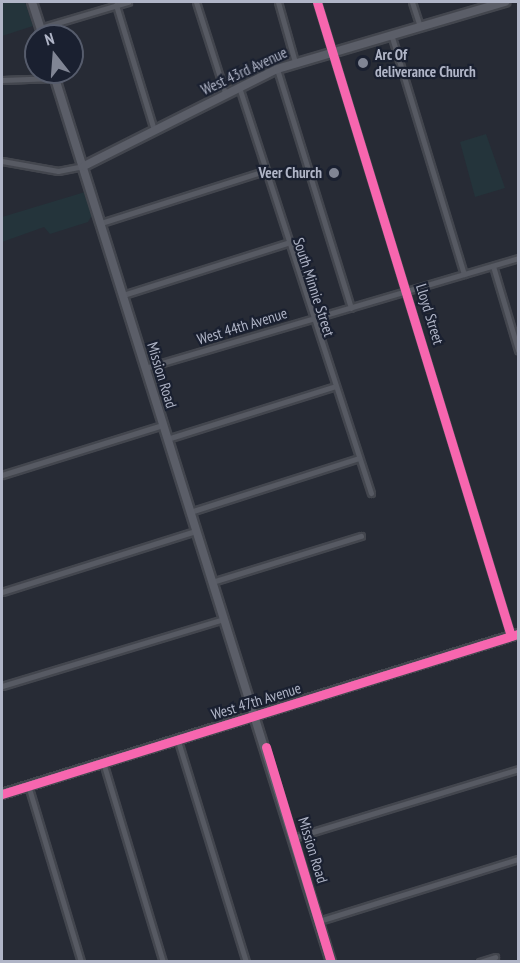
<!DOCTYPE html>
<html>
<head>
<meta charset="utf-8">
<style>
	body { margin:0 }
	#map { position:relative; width:520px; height:963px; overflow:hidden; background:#272b35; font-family:"PT Sans Narrow",sans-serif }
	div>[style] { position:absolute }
	.green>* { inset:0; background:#24343b }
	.roads { filter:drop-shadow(2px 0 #43464e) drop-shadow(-2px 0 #43464e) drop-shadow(0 2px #43464e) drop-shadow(0 -2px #43464e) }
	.street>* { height:5px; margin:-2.5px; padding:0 2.5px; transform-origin:2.5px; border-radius:2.5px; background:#575a63 }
	.secondary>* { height:8px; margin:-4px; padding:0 4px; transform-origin:4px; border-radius:4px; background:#5b5e68 }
	.cycleway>* { height:9px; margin:-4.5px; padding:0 4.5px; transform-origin:4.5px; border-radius:4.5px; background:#f766af }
	.dots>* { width:16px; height:16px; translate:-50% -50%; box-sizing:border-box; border:3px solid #1a2030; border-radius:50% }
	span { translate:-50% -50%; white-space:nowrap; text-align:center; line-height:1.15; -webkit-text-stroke:4.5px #1a2030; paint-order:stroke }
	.poi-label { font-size:15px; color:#b0b5c7; font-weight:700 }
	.left { translate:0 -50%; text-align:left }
	.right { translate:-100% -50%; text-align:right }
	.street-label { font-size:15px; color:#b0b5c7 }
	.frame { position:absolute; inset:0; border:3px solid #b0b5c7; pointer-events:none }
	.north { position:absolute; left:24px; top:24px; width:60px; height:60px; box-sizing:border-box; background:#1a2030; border:2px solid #565c6c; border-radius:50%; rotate:343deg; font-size:16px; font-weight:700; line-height:24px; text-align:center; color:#b0b5c7 }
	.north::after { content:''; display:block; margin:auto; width:21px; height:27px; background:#808594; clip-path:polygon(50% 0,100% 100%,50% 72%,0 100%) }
</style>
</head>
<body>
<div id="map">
	<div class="green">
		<div style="clip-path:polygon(2px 2px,25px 2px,33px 26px,2px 36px)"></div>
		<div style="clip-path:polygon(486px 134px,505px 188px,475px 197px,460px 142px)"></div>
		<div style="clip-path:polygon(85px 192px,92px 215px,88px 222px,50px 234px,44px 227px,2px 242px,2px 217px)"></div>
	</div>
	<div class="roads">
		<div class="street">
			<div style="left:196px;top:2px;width:96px;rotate:72.3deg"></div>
			<div style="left:278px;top:2px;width:62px;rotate:74.2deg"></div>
			<div style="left:317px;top:2px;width:663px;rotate:72.99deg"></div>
			<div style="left:412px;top:2px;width:26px;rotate:72deg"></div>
			<div style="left:116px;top:5px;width:131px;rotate:73.1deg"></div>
			<div style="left:40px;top:28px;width:92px;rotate:-16.5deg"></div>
			<div style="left:391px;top:34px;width:251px;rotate:73.1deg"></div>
			<div style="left:277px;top:69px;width:250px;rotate:72.8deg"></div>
			<div style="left:2px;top:80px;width:53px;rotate:-2.2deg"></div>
			<div style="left:239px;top:87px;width:427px;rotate:72deg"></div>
			<div style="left:2px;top:161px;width:57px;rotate:10.1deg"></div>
			<div style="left:58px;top:171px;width:26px;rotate:-11deg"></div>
			<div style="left:101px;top:223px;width:171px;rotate:-17.7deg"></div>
			<div style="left:493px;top:266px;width:88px;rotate:73.4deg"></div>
			<div style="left:123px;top:295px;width:172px;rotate:-17.6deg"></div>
			<div style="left:145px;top:368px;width:389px;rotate:-16.4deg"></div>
			<div style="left:167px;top:439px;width:174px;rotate:-17.4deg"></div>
			<div style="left:2px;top:475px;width:169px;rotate:-17.3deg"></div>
			<div style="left:190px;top:512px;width:177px;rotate:-17.7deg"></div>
			<div style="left:212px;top:582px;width:156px;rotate:-17.2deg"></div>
			<div style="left:2px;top:592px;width:202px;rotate:-17.5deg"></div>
			<div style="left:2px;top:686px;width:232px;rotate:-16.8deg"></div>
			<div style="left:178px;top:741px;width:231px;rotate:72.9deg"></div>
			<div style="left:103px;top:762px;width:209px;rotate:73.3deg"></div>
			<div style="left:28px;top:785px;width:185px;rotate:73.3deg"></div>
			<div style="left:293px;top:838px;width:235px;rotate:-17deg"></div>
			<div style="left:319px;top:921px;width:208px;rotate:-17.3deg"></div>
			<div style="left:480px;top:962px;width:16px;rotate:-18deg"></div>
		</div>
		<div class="secondary">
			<div style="left:32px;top:2px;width:36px;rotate:72deg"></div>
			<div style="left:53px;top:72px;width:932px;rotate:72.65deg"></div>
			<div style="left:84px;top:166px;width:216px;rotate:-26.7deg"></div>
			<div style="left:277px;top:69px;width:238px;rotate:-16.4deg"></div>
			<div style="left:2px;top:794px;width:540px;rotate:-17.23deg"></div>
		</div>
	</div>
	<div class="cycleway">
		<div style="left:317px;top:2px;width:663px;rotate:72.99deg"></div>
		<div style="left:266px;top:747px;width:225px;rotate:73.2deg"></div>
		<div style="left:2px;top:794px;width:540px;rotate:-17.23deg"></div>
	</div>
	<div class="dots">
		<div style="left:363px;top:63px;background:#808594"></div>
		<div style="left:334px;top:173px;background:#808594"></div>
	</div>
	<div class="poi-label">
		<span class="left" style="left:375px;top:63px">Arc Of<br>deliverance Church</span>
		<span class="right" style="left:322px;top:173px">Veer Church</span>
	</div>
	<div class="street-label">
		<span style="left:244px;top:71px;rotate:-25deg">West 43rd Avenue</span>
		<span style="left:314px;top:287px;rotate:72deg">South Minnie Street</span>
		<span style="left:430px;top:314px;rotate:73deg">Lloyd Street</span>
		<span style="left:242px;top:326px;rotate:-17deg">West 44th Avenue</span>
		<span style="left:162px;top:375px;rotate:73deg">Mission Road</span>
		<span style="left:256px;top:701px;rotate:-17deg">West 47th Avenue</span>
		<span style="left:313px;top:850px;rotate:73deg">Mission Road</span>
	</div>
	<div class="frame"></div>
	<div class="north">N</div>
</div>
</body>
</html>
